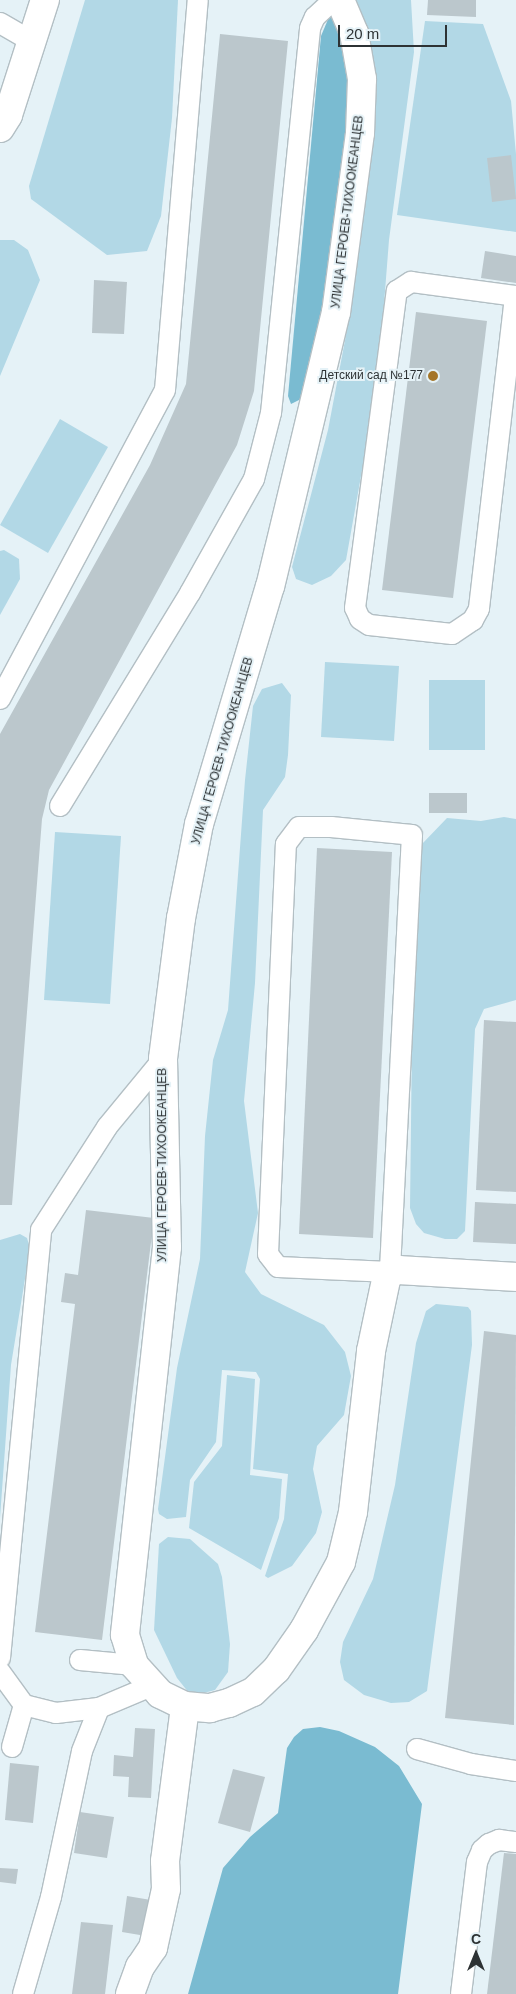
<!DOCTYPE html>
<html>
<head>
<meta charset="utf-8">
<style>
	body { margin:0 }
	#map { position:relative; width:516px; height:1994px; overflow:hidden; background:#e5f2f7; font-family:Arial,sans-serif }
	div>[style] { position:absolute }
	.green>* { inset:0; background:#b2d8e6 }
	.forest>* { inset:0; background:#7abbd1 }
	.building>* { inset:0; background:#bbc7cc }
	.roads { filter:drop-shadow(1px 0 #b3bfc4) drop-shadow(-1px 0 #b3bfc4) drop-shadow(0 1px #b3bfc4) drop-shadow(0 -1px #b3bfc4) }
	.lane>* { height:20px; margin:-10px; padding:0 10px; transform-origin:10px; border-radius:10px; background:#fff }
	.street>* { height:28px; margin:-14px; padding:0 14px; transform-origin:14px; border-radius:14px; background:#fff }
	.dots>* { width:14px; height:14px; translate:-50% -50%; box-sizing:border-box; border:2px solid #e5f2f7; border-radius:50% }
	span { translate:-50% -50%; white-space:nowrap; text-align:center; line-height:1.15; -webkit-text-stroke:4px #e5f2f7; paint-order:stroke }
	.street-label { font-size:12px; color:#2d3234 }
	.poi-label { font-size:12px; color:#2d3234 }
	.right { translate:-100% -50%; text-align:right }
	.north { position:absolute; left:451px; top:1929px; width:50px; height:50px; -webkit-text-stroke:4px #e5f2f7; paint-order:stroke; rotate:0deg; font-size:14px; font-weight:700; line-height:20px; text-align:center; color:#2d3234 }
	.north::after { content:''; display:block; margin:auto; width:18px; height:22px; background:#2d3234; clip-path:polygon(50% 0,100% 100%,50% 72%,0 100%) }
	.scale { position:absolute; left:338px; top:25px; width:109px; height:22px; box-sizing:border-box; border:2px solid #2d3234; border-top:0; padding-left:6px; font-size:15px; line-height:18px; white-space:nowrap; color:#2d3234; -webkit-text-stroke:4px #e5f2f7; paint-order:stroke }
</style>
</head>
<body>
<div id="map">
	<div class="green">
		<div style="clip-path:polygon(85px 0,178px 0,172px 118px,161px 216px,147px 251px,107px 255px,31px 199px,29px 186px)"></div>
		<div style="clip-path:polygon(354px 0,411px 0,414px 52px,389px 240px,378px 381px,346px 560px,331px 576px,312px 585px,296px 579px,292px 567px,328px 430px,350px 314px,373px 134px)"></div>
		<div style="clip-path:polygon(425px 21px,483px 24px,511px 101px,516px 154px,516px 232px,397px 215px)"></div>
		<div style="clip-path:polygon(0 240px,14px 240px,28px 250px,40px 280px,0 376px)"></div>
		<div style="clip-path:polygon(60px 419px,108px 447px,48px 553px,0 525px)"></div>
		<div style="clip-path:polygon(4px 550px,19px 559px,20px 579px,0 615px,0 551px)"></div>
		<div style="clip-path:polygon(325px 662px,399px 666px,394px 741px,321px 737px)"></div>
		<div style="clip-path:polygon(429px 680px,485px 680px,485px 750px,429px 750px)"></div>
		<div style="clip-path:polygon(282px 683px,291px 695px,288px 755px,285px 777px,263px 810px,255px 983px,244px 1101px,258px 1213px,245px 1272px,261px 1294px,324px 1325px,345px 1352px,351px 1376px,344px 1415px,317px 1446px,313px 1469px,322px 1512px,316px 1533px,292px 1566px,268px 1578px,265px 1576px,284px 1519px,288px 1474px,253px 1469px,260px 1379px,256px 1372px,222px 1370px,216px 1442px,190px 1480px,186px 1517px,167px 1519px,159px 1514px,158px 1509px,177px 1368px,200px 1259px,205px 1136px,213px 1060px,228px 1010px,245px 780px,253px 706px,262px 689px)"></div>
		<div style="clip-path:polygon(504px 817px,516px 819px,516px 1000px,484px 1009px,475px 1029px,465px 1231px,457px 1239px,445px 1239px,424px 1233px,416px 1224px,410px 1208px,413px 954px,422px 844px,447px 818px,481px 821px)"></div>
		<div style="clip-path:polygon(55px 832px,121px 836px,110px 1004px,44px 1000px)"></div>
		<div style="clip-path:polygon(20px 1234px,27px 1238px,30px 1248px,11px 1365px,0 1518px,0 1240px)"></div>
		<div style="clip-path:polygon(436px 1304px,468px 1307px,471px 1311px,472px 1345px,427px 1691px,409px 1702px,391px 1703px,364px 1695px,344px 1680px,340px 1662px,343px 1642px,373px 1579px,395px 1485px,416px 1343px,426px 1311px)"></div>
		<div style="clip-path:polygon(227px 1375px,255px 1379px,250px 1475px,282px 1479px,279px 1518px,261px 1570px,189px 1528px,194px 1482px,222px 1446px)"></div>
		<div style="clip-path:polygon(168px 1537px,190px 1539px,218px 1564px,222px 1577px,230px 1644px,228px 1672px,215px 1690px,200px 1694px,189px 1693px,177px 1678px,154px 1630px,159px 1544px)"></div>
	</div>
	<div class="forest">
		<div style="clip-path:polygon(329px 17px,334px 18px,344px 36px,351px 81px,348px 134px,323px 309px,301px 399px,291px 404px,288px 396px,321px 36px)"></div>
		<div style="clip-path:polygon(320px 1727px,339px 1731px,375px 1747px,399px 1766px,422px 1804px,398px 1994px,188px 1994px,223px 1868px,250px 1837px,278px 1813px,287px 1748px,294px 1737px,303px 1729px)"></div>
	</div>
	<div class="building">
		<div style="clip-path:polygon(428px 0,476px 0,476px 17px,427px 15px)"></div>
		<div style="clip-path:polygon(220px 34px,288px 41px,254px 391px,237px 445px,49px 790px,42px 819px,12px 1205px,0 1205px,0 734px,150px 465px,186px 384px)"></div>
		<div style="clip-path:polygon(511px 155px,516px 199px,492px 202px,487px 158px)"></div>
		<div style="clip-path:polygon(485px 251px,516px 256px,516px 283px,481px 278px)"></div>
		<div style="clip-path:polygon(94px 280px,127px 282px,124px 334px,92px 333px)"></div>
		<div style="clip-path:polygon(416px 312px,487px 321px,453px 598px,382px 590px)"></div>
		<div style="clip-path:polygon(429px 793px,467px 793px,467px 813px,429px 813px)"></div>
		<div style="clip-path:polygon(317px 848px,392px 852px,373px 1238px,299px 1234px)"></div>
		<div style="clip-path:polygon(484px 1020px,516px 1022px,516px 1192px,476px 1190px)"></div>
		<div style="clip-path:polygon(475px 1202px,516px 1204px,516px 1244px,473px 1242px)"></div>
		<div style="clip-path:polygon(86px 1210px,154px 1218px,102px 1640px,35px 1632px,75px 1304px,61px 1302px,65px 1273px,78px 1275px)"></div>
		<div style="clip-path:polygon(484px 1331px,516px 1335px,514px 1725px,445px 1718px)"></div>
		<div style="clip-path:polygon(135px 1728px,155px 1729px,151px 1798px,128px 1797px,129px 1777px,113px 1776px,114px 1755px,133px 1757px)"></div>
		<div style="clip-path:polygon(10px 1763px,39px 1766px,33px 1823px,5px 1820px)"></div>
		<div style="clip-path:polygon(233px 1769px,265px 1777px,250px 1832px,218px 1823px)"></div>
		<div style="clip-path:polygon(80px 1812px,114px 1817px,107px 1858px,74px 1853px)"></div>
		<div style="clip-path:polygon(504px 1853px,516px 1854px,516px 1994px,487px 1994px)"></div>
		<div style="clip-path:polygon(0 1868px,18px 1869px,16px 1884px,0 1882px)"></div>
		<div style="clip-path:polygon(127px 1896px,151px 1900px,146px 1936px,122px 1932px)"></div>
		<div style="clip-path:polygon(81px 1922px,113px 1925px,105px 1994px,72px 1994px)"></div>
	</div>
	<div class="roads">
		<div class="lane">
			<div style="left:0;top:23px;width:34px;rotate:30deg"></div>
			<div style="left:515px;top:297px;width:314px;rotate:96.6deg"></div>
			<div style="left:479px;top:609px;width:13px;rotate:119deg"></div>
			<div style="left:473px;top:620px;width:25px;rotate:146deg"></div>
			<div style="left:452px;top:634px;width:83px;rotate:-173.8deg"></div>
			<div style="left:369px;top:625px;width:11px;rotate:-146deg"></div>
			<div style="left:360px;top:619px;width:12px;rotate:-114deg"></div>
			<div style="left:355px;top:608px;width:320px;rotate:-82.5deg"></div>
			<div style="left:397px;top:291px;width:17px;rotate:-33deg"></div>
			<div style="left:411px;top:282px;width:106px;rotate:7.6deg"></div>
			<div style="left:0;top:699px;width:350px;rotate:-61.9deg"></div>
			<div style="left:165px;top:390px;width:391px;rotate:-85.2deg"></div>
			<div style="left:60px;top:806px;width:250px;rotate:-58.6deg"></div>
			<div style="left:190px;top:593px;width:131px;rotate:-60.7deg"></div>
			<div style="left:254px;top:479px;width:68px;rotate:-75.6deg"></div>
			<div style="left:271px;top:413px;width:387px;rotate:-84.2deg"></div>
			<div style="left:310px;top:28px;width:12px;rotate:-66deg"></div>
			<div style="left:315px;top:17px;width:25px;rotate:-43deg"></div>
			<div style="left:299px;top:827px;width:32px"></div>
			<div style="left:331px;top:827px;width:81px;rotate:5.6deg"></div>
			<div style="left:412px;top:835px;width:438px;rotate:92.9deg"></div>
			<div style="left:390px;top:1272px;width:112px;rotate:-177.4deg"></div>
			<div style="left:278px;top:1267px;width:16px;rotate:-128deg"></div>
			<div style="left:268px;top:1254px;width:410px;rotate:-87.5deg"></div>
			<div style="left:286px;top:844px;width:21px;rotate:-53deg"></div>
			<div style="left:0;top:1658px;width:430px;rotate:-84.5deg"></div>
			<div style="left:41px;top:1230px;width:122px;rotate:-57.3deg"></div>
			<div style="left:107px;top:1127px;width:88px;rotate:-50.5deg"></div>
			<div style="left:80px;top:1660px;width:54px;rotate:5.3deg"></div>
			<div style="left:0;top:1672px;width:41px;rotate:54deg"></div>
			<div style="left:24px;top:1705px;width:33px;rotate:14deg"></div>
			<div style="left:56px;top:1713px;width:43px;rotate:-6.6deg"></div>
			<div style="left:99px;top:1708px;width:56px;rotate:-22.9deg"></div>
			<div style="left:12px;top:1747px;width:44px;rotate:-74.1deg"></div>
			<div style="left:417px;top:1749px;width:56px;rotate:15.5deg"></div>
			<div style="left:471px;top:1764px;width:46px;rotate:8.8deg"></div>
			<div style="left:23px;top:1994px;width:101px;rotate:-73.9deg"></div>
			<div style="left:51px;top:1897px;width:149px;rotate:-78deg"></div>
			<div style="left:82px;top:1751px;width:46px;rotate:-68.4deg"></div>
			<div style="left:461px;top:1994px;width:133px;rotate:-83.1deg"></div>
			<div style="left:477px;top:1862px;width:13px;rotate:-67deg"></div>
			<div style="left:482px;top:1850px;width:9px;rotate:-41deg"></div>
			<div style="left:489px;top:1844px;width:11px;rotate:-22deg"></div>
			<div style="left:499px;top:1840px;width:17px;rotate:7deg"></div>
		</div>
		<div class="street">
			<div style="left:340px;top:0;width:36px;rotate:67deg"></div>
			<div style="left:354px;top:33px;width:47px;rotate:80.1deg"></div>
			<div style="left:362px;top:79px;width:54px;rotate:92.1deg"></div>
			<div style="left:360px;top:133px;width:181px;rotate:97.6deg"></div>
			<div style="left:336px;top:312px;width:282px;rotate:103.5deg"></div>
			<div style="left:270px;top:586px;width:248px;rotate:106.6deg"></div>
			<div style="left:199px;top:824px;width:96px;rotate:100.8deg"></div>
			<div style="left:181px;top:918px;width:142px;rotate:97.3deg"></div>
			<div style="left:163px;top:1059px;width:188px;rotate:88.8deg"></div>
			<div style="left:167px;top:1247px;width:390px;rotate:96.2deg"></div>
			<div style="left:125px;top:1635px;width:31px;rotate:73deg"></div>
			<div style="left:134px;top:1665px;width:39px;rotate:48deg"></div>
			<div style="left:160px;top:1694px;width:28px;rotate:26deg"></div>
			<div style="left:185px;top:1706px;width:25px;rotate:5deg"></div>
			<div style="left:210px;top:1708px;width:20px;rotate:-15deg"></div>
			<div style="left:229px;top:1703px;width:26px;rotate:-25deg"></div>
			<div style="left:253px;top:1692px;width:32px;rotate:-44deg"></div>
			<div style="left:276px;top:1670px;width:49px;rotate:-55deg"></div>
			<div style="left:304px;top:1630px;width:77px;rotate:-61.4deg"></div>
			<div style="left:341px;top:1562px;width:51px;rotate:-76.5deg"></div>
			<div style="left:353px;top:1512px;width:162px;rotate:-83.6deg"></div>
			<div style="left:371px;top:1351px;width:73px;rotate:-78.1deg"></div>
			<div style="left:386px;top:1280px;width:9px;rotate:-63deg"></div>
			<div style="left:390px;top:1272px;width:9px;rotate:-13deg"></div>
			<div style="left:399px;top:1270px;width:117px;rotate:3.4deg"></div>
			<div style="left:0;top:128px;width:15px;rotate:-58deg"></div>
			<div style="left:8px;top:115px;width:121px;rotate:-72.2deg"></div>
			<div style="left:130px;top:1994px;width:29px;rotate:-70deg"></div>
			<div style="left:140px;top:1967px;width:23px;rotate:-56deg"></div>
			<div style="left:153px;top:1948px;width:60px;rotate:-77.6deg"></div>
			<div style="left:166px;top:1889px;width:28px;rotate:-92deg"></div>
			<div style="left:165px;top:1861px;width:156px;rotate:-82.6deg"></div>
		</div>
	</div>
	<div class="dots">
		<div style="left:433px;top:376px;background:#a57629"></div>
	</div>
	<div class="street-label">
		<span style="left:348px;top:212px;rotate:-83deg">УЛИЦА ГЕРОЕВ-ТИХООКЕАНЦЕВ</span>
		<span style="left:223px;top:751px;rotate:-74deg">УЛИЦА ГЕРОЕВ-ТИХООКЕАНЦЕВ</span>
		<span style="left:163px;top:1165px;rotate:-90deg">УЛИЦА ГЕРОЕВ-ТИХООКЕАНЦЕВ</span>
	</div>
	<div class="poi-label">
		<span class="right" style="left:423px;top:376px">Детский сад №177</span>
	</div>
	<div class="north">С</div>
	<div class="scale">20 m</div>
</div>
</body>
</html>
